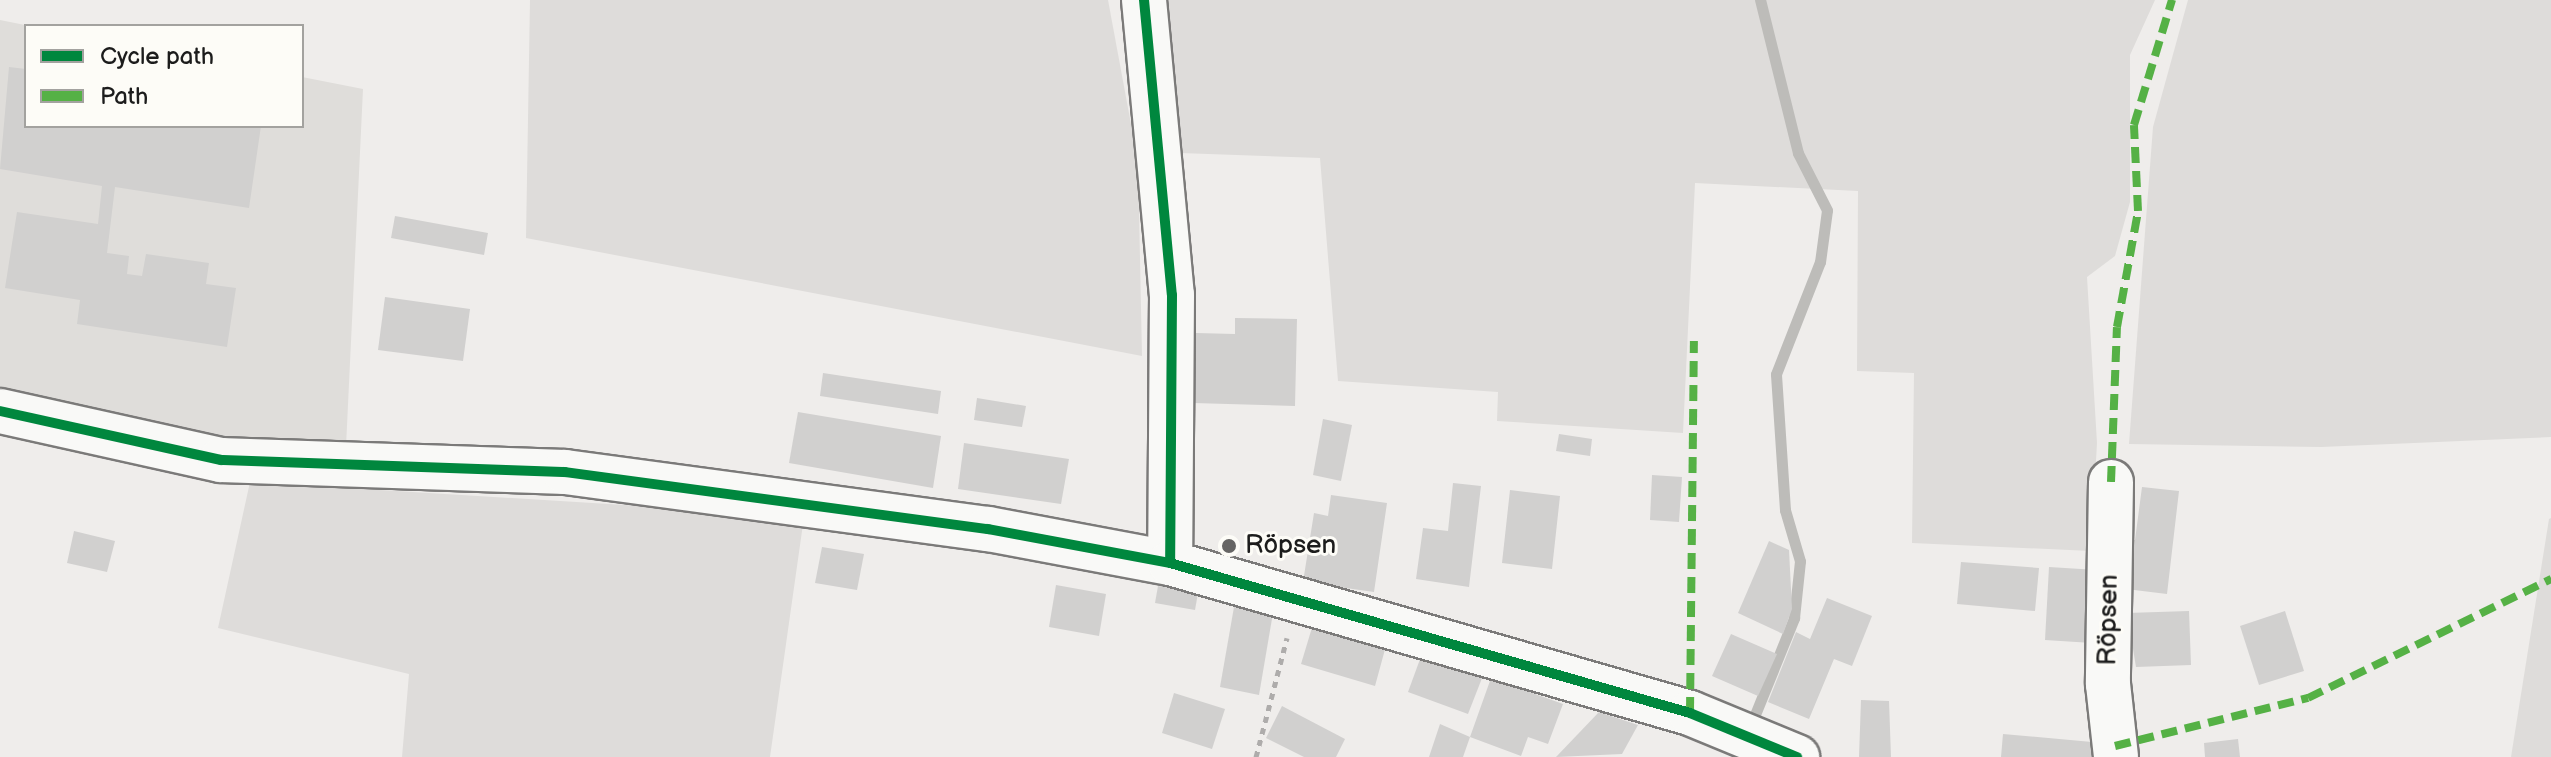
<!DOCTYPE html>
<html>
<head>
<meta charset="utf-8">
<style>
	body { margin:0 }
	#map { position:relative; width:2551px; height:757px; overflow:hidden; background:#efedeb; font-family:"Balsamiq Sans",sans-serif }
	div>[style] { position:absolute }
	.built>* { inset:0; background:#dfddda }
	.green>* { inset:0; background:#dedcda }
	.stream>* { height:11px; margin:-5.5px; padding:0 5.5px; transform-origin:5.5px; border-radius:5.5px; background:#bdbcb9 }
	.building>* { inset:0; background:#d1d0cf }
	.path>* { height:5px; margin-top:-2.5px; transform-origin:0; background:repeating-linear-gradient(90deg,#aeacab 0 6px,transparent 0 12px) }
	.roads { filter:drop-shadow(2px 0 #7b7a79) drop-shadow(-2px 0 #7b7a79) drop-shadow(0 2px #7b7a79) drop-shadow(0 -2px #7b7a79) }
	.minor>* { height:44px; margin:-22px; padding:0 22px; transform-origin:22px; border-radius:22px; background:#f9f9f7 }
	.tertiary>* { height:44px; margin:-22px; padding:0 22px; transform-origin:22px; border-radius:22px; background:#f9f9f7 }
	.quiet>* { height:8px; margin-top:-4px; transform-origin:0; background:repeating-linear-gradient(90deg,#55b145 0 16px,transparent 0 24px) }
	.cycleway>* { height:10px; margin:-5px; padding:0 5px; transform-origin:5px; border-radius:5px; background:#00873e }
	.dots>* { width:22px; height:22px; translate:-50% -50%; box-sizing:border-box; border:4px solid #fdfcf7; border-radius:50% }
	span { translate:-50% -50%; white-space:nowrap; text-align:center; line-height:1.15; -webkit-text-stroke:6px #fdfcf7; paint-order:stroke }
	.poi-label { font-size:26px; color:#1c1c1c }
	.left { translate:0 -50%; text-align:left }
	.street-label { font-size:26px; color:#1c1c1c }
	.legend { position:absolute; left:24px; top:24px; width:280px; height:104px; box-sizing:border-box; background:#fdfcf7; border:2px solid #a3a29f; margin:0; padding:10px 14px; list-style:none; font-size:24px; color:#1c1c1c }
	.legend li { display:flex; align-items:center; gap:16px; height:40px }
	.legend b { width:40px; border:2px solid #a3a29f }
</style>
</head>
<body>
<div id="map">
	<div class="built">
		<div style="clip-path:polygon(0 20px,30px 26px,26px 126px,302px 126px,302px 77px,363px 89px,346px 447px,216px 437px,0 391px)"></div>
	</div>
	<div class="green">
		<div style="clip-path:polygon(530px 0,1108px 0,1138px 162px,1142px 356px,526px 238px)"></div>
		<div style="clip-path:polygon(1165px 0,2155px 0,2130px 55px,2130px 202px,2115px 256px,2087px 277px,2097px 443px,2091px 551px,1912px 543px,1914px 373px,1857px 371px,1858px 191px,1695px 183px,1683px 433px,1497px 421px,1498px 392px,1338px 381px,1320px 158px,1180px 153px)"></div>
		<div style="clip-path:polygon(2188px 0,2551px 0,2551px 437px,2321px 447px,2129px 444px,2153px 127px)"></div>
		<div style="clip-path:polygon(250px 482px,673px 508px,803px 524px,770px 757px,402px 757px,409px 674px,218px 628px)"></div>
		<div style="clip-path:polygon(2551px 518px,2551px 757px,2511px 757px,2549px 519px)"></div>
	</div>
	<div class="stream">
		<div style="left:1750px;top:727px;width:118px;rotate:-68deg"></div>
		<div style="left:1794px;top:618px;width:57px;rotate:-84deg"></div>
		<div style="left:1800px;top:561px;width:53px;rotate:-106.4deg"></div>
		<div style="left:1785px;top:510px;width:136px;rotate:-93.8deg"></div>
		<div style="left:1776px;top:374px;width:120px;rotate:-68.6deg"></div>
		<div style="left:1820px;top:262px;width:52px;rotate:-82.3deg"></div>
		<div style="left:1827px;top:210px;width:64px;rotate:-117deg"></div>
		<div style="left:1798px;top:153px;width:158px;rotate:-103.9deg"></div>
	</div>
	<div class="building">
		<div style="clip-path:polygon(9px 67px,26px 69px,26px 126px,261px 126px,249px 208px,115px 187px,107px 253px,129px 256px,127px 274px,142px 276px,146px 254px,209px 263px,206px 284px,236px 288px,227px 347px,77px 324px,80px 300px,5px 288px,17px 212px,98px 224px,102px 186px,0 169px)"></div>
		<div style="clip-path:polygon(395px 216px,488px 233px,484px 255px,391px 238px)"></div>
		<div style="clip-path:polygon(385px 297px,470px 309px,463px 361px,378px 350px)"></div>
		<div style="clip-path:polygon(1235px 318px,1297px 319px,1295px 406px,1193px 403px,1196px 333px,1235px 334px)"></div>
		<div style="clip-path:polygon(823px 373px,941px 391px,938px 414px,820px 396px)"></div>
		<div style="clip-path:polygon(977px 398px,1026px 406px,1022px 427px,974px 420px)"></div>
		<div style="clip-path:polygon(798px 412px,941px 436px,933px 488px,789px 463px)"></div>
		<div style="clip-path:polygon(1323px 419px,1352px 425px,1341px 481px,1313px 475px)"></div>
		<div style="clip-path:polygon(1559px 434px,1592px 439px,1590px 456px,1556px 451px)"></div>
		<div style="clip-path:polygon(964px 443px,1069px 459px,1061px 504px,958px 489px)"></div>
		<div style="clip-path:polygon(1652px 475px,1682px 477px,1679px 522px,1650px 520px)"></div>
		<div style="clip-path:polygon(1453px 483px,1481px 486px,1469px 587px,1416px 579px,1423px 528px,1448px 531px)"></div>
		<div style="clip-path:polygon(2142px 487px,2179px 491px,2167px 594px,2126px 589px,2124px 539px,2135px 540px)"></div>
		<div style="clip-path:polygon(1510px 490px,1560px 496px,1552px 569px,1502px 563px)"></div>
		<div style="clip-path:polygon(1331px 495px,1387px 503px,1374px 592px,1303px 582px,1314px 513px,1328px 516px)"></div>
		<div style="clip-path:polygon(74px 531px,115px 541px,107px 572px,67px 563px)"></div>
		<div style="clip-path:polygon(1769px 541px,1789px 550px,1792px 609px,1783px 634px,1738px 613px)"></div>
		<div style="clip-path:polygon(822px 547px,864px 554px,857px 590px,815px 583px)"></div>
		<div style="clip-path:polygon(1961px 562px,2039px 568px,2035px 611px,1957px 604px)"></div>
		<div style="clip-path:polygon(2049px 567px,2097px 570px,2092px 643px,2045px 640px)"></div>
		<div style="clip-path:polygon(1056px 585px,1106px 594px,1099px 636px,1049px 627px)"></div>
		<div style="clip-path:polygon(1158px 586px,1198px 593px,1195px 610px,1155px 603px)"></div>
		<div style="clip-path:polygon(1827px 598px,1872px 616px,1852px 666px,1834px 659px,1809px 719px,1768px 702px,1796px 632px,1810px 639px)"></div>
		<div style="clip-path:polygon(1234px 607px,1273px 613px,1259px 695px,1220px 687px)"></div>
		<div style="clip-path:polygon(2189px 611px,2191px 665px,2136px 667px,2127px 613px)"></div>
		<div style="clip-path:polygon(2285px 611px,2304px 671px,2259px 685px,2240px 626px)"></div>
		<div style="clip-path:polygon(1314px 621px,1387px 642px,1375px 686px,1301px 664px)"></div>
		<div style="clip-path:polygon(1731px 634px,1777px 654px,1758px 696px,1712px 676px)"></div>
		<div style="clip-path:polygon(1423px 651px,1484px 673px,1468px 714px,1408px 692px)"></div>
		<div style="clip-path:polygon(1491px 678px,1563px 704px,1548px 744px,1528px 737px,1521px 756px,1470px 737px)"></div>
		<div style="clip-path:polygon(1174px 693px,1225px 709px,1212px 749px,1162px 733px)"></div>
		<div style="clip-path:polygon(1861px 700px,1889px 701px,1891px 757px,1859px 757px)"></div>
		<div style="clip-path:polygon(1282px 706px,1345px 739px,1336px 757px,1304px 757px,1266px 738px)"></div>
		<div style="clip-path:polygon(1599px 712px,1638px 725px,1622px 754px,1556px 757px)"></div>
		<div style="clip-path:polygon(1440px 724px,1470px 737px,1463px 757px,1429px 757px)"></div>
		<div style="clip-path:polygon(2003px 734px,2092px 742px,2091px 757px,2001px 757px)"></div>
		<div style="clip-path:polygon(2238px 739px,2240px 757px,2205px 757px,2204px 743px)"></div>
	</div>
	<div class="path">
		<div style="left:1256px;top:757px;width:123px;rotate:-75.4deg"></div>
	</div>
	<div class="roads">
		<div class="minor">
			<div style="left:1144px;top:0;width:296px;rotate:84.6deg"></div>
			<div style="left:1172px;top:295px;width:268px;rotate:90.4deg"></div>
			<div style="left:2111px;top:482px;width:202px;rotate:90.9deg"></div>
			<div style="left:2108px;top:684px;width:73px;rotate:83.7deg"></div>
		</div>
		<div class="tertiary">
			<div style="left:0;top:411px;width:226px;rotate:12.5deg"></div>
			<div style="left:221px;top:460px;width:344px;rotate:2deg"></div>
			<div style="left:565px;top:472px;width:427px;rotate:7.7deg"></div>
			<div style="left:988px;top:529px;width:185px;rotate:10.6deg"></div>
			<div style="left:1170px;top:563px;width:541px;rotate:16.09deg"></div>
			<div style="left:1690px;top:713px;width:116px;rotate:22.4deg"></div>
		</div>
	</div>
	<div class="quiet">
		<div style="left:2111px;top:482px;width:155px;rotate:-87.8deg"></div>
		<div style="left:2117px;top:327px;width:118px;rotate:-79.7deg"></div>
		<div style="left:2138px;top:211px;width:86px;rotate:-92.7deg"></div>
		<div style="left:2134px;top:125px;width:131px;rotate:-73.1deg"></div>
		<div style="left:1690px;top:713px;width:372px;rotate:-89.4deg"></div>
		<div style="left:2115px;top:746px;width:199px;rotate:-14deg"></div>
		<div style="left:2308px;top:698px;width:271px;rotate:-26.1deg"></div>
	</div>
	<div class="cycleway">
		<div style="left:1144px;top:0;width:296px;rotate:84.6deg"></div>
		<div style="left:1172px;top:295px;width:268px;rotate:90.4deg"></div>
		<div style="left:0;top:411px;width:226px;rotate:12.5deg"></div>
		<div style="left:221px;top:460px;width:344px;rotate:2deg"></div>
		<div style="left:565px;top:472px;width:427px;rotate:7.7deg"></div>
		<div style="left:988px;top:529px;width:185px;rotate:10.6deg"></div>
		<div style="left:1170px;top:563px;width:541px;rotate:16.09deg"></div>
		<div style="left:1690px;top:713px;width:116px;rotate:22.4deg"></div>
	</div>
	<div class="dots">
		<div style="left:1229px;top:546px;background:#666564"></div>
	</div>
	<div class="poi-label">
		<span class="left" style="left:1245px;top:546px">Röpsen</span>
	</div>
	<div class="street-label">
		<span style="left:2109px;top:620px;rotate:-89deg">Röpsen</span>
	</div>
	<ul class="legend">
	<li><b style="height:10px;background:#00873e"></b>Cycle path</li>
	<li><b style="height:10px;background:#55b145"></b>Path</li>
	</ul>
</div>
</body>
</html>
